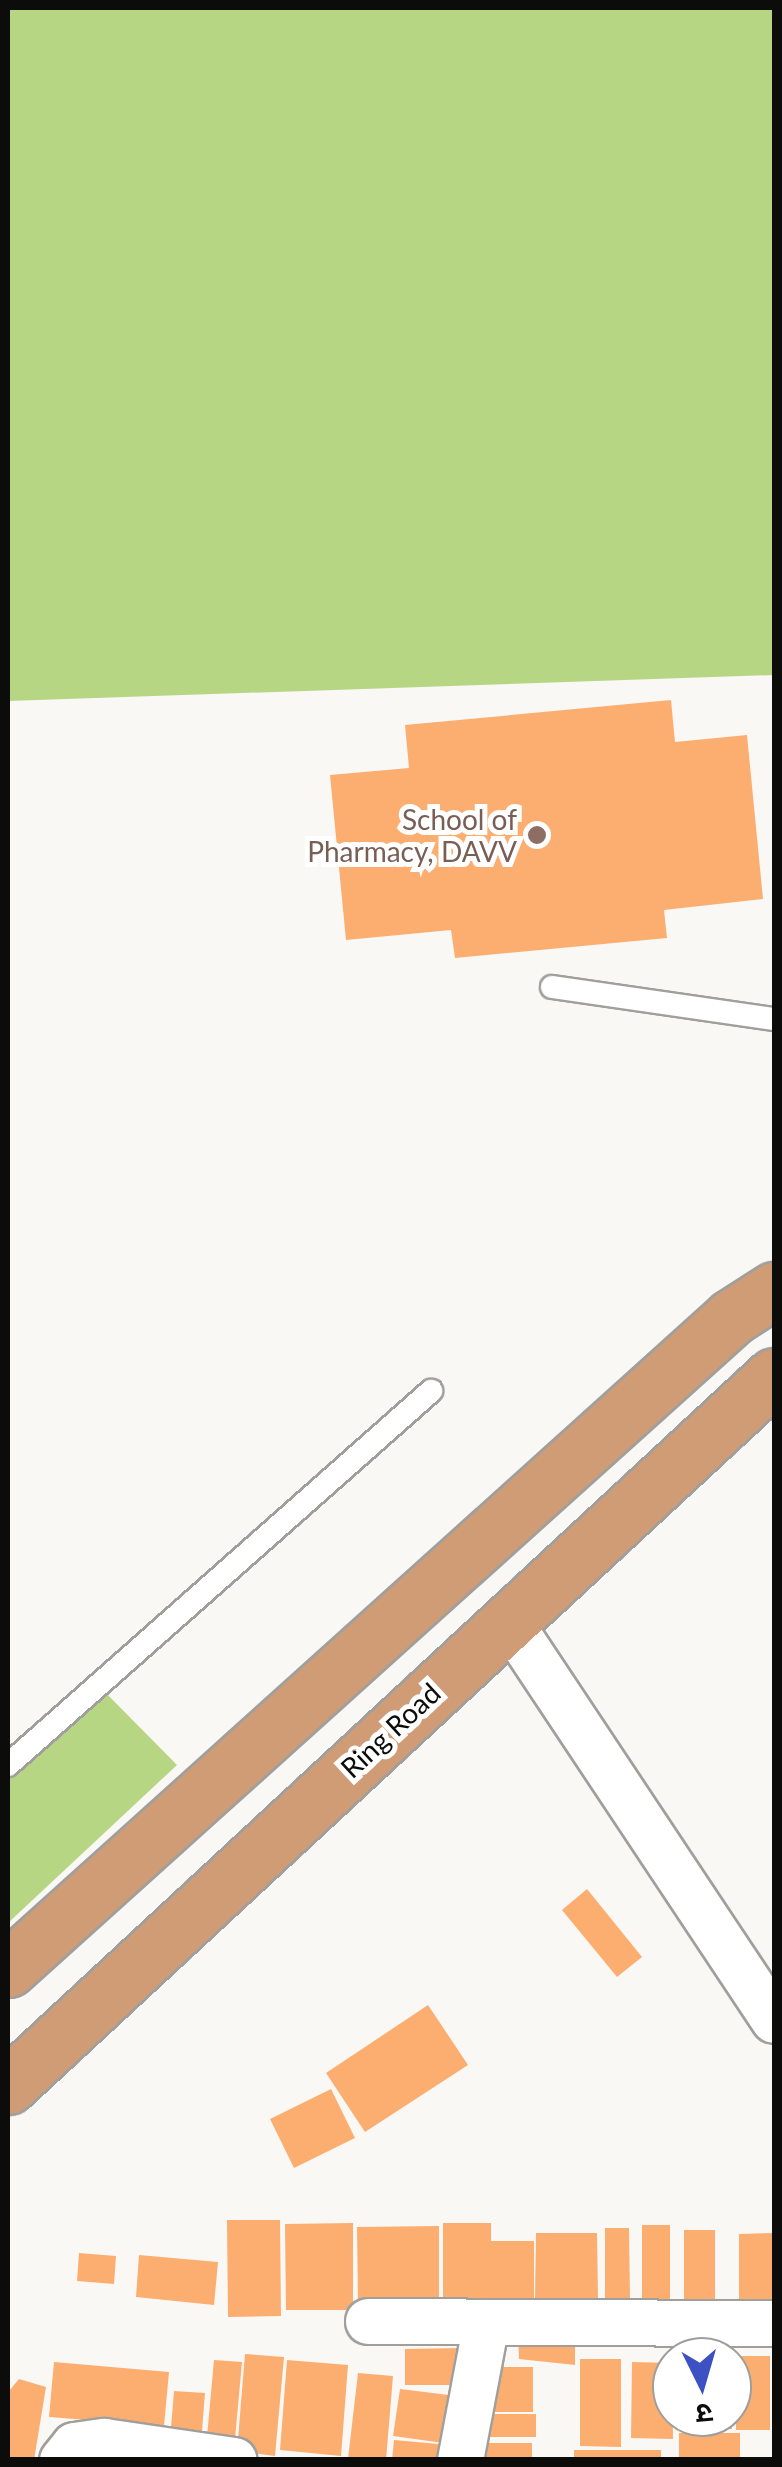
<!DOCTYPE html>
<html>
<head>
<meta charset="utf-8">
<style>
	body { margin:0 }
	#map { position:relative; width:782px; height:2467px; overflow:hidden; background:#f9f8f5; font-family:Lato,"Noto Sans Devanagari",sans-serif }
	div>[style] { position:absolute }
	.green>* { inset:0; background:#b7d684 }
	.building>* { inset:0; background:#fcae70 }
	.roads { filter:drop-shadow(2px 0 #a09f9c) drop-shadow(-2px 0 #a09f9c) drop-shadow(0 2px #a09f9c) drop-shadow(0 -2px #a09f9c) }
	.service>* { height:22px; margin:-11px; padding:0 11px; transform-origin:11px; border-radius:11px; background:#fff }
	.minor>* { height:45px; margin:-22.5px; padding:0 22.5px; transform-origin:22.5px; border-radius:22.5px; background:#fff }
	.trunk>* { height:55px; margin:-27.5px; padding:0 27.5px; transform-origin:27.5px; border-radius:27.5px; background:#d09c76 }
	.dots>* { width:28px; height:28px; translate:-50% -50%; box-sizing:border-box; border:5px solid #fff; border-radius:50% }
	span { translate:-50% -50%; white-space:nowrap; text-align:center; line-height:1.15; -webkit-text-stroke:10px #fff; paint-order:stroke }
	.education-label { font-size:28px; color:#785e54 }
	.right { translate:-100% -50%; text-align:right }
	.street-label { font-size:28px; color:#0c0c0b }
	.frame { position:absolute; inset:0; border:10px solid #0c0c0b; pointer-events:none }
	.north { position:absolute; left:652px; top:2337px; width:100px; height:100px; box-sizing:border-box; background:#fff; border:2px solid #9e9e9d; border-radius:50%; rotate:175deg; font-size:28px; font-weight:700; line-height:40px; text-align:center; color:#0c0c0b }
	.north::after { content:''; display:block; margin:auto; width:35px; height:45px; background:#3d51c4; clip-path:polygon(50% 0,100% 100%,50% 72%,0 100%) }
</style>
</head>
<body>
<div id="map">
	<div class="green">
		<div style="clip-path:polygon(8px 8px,774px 8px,774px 675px,8px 701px)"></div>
		<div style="clip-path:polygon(98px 1685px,177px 1765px,8px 1923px,8px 1765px)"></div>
	</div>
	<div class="building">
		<div style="clip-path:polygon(671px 700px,675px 742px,747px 735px,763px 899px,664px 910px,667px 938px,455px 958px,451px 930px,346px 940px,330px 775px,409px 768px,405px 725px)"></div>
		<div style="clip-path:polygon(587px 1889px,642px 1957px,617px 1977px,562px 1910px)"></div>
		<div style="clip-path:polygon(428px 2005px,468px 2065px,365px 2132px,326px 2073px)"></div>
		<div style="clip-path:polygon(331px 2089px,355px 2138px,294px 2168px,270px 2119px)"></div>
		<div style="clip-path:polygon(227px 2220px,280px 2220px,281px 2316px,228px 2317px)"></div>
		<div style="clip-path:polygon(353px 2223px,353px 2310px,286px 2310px,285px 2224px)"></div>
		<div style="clip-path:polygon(443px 2223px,491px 2223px,491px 2241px,534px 2241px,534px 2306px,443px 2307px)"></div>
		<div style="clip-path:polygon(642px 2225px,670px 2225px,670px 2301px,642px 2301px)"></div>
		<div style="clip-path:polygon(439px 2226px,439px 2305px,358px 2305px,357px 2227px)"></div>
		<div style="clip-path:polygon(605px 2228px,629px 2228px,630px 2298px,605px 2298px)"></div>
		<div style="clip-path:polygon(684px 2230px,715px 2230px,715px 2309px,684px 2309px)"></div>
		<div style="clip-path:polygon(536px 2233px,597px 2233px,598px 2298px,535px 2299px)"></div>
		<div style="clip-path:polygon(774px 2233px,774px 2312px,739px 2312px,739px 2234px)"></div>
		<div style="clip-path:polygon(79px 2253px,116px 2256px,114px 2284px,77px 2281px)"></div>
		<div style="clip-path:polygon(139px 2255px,218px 2262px,214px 2305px,136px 2297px)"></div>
		<div style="clip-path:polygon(575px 2330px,575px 2365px,519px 2359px,518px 2332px)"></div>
		<div style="clip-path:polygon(460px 2348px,460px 2385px,405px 2385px,405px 2349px)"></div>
		<div style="clip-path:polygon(245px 2354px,284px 2357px,275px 2456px,237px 2451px)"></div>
		<div style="clip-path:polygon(736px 2356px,770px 2356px,770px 2430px,736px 2430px)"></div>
		<div style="clip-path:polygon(580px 2359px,621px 2359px,621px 2447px,580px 2446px)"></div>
		<div style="clip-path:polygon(214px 2360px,242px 2362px,234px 2450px,206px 2448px)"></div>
		<div style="clip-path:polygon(287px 2360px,348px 2365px,341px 2456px,280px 2450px)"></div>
		<div style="clip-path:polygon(54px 2362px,169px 2372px,164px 2426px,49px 2417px)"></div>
		<div style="clip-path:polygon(632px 2362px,672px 2363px,673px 2439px,631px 2438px)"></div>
		<div style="clip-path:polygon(484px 2367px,533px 2367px,533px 2412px,484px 2412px)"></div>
		<div style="clip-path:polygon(358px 2373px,393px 2376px,386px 2460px,348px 2459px)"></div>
		<div style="clip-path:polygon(19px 2379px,46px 2387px,34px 2460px,8px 2460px,8px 2392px)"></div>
		<div style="clip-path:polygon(400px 2389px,457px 2396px,451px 2444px,393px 2436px)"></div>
		<div style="clip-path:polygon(174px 2391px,205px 2393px,202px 2431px,171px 2428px)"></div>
		<div style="clip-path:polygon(478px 2414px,536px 2414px,536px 2437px,478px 2437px)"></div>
		<div style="clip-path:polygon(678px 2417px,732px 2417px,732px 2429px,678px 2429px)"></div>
		<div style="clip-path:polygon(679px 2433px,740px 2433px,740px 2460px,679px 2460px)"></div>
		<div style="clip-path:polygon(394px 2440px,449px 2445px,447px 2460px,392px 2460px)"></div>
		<div style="clip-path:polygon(473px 2443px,532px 2443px,532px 2460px,473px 2460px)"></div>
		<div style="clip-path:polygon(574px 2450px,661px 2450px,661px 2460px,574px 2460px)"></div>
	</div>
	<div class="roads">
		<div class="service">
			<div style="left:552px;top:987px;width:224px;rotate:8.2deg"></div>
			<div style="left:8px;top:1765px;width:565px;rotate:-41.48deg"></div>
		</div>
		<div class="minor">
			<div style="left:508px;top:1620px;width:480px;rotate:56.4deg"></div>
			<div style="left:368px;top:2321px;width:406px;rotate:0.3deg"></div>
			<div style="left:62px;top:2460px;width:19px;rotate:-51deg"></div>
			<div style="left:74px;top:2445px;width:30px;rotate:-8deg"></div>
			<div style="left:104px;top:2441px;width:131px;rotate:8.3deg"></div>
			<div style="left:460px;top:2460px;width:140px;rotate:-79.3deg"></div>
		</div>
		<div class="trunk">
			<div style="left:8px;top:1969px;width:974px;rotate:-42deg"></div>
			<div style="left:732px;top:1317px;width:50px;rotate:-32.7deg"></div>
			<div style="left:8px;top:2086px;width:1044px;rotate:-42.83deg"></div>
		</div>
	</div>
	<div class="dots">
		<div style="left:537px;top:835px;background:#8d6e63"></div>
	</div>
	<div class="education-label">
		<span class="right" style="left:517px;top:835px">School of<br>Pharmacy, DAVV</span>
	</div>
	<div class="street-label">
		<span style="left:390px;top:1730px;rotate:-43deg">Ring Road</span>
	</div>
	<div class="frame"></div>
	<div class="north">उ</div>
</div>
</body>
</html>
